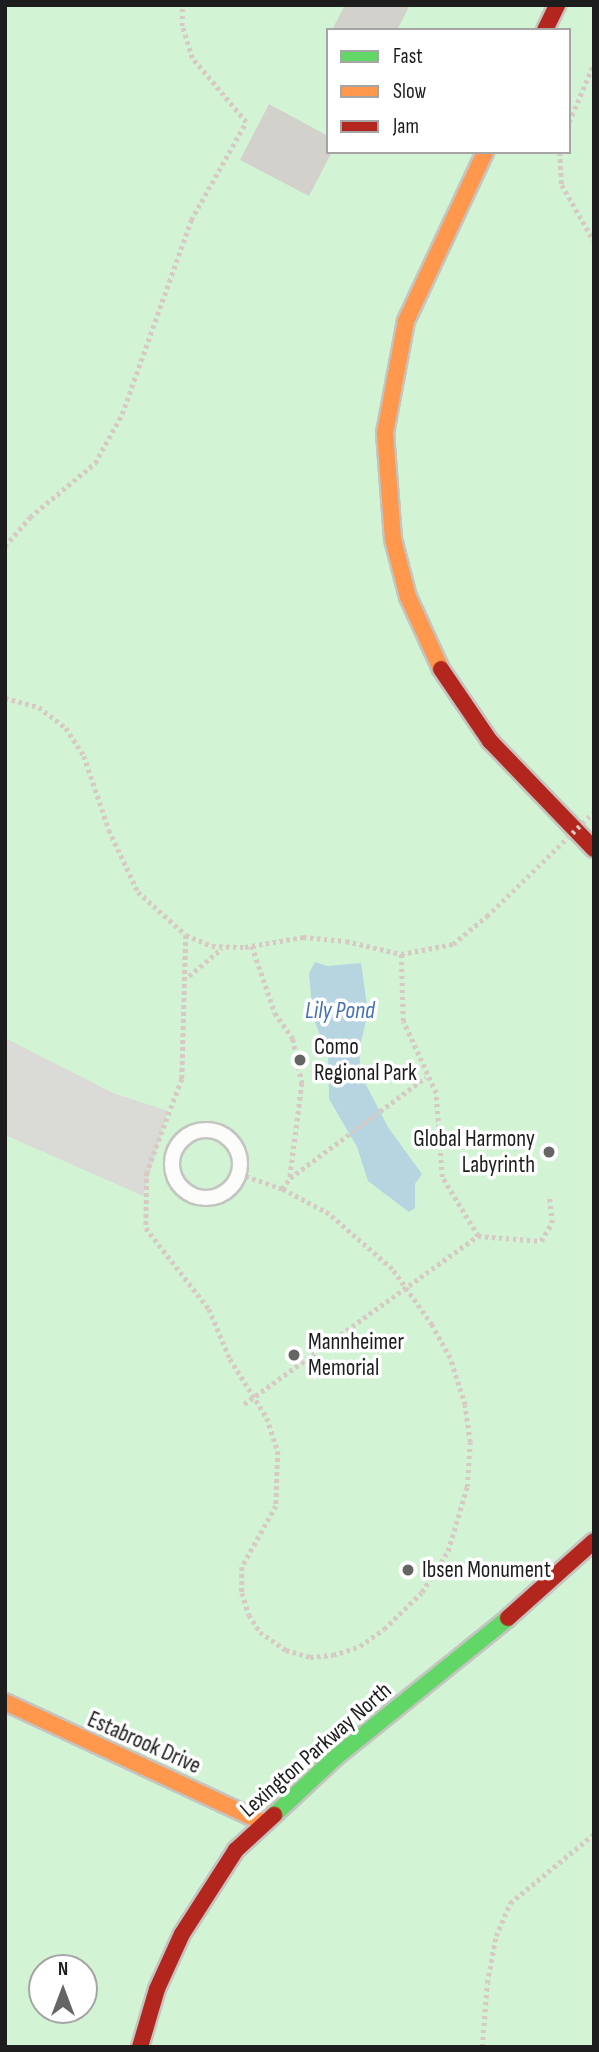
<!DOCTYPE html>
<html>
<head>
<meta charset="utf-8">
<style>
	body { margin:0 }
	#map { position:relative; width:599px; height:2052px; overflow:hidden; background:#ecebe5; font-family:"Sofia Sans Condensed",sans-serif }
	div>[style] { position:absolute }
	.park>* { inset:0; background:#d2f4d4 }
	.parking>* { inset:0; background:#dadad7 }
	.water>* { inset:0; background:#b7d5e1 }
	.building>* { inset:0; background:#d3d1cc }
	.path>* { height:4.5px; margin-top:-2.25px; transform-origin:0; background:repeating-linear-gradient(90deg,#d7c9c4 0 3.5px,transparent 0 7px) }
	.roads { filter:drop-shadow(2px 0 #c4c4c1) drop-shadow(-2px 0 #c4c4c1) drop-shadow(0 2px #c4c4c1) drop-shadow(0 -2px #c4c4c1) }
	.lane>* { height:14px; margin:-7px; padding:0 7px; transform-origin:7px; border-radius:7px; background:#fcfcfb }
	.lane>.ring { margin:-7px; padding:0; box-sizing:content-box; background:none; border:14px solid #fcfcfb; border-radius:50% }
	.fast>* { height:16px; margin:-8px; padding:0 8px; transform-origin:8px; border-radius:8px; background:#63d668 }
	.slow>* { height:16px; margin:-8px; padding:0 8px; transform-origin:8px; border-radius:8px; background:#ff974d }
	.jam>* { height:16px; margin:-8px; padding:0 8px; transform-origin:8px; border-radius:8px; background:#b3261e }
	.path-bridge>* { height:4.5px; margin-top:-2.25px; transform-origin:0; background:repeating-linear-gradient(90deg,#d7c9c4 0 3.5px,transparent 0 7px) }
	.dots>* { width:19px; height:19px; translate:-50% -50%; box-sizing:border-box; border:4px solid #fff; border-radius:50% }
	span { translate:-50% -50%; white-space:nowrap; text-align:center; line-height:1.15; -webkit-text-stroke:7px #fff; paint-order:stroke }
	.poi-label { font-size:23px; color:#1d1d1d }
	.left { translate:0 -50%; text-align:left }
	.right { translate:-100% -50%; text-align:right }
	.street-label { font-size:23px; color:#1d1d1d }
	.water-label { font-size:24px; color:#4572b1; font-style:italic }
	.frame { position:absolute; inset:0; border:7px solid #1d1d1d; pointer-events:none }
	.legend { position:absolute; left:326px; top:28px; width:245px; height:126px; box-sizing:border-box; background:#fff; border:2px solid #a5a5a5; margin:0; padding:9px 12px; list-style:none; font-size:21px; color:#1d1d1d }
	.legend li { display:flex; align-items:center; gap:14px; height:35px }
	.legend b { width:35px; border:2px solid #a5a5a5 }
	.north { position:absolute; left:28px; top:1954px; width:70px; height:70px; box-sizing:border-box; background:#fff; border:2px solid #a5a5a5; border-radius:50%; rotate:0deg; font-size:19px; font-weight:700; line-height:28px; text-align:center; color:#1d1d1d }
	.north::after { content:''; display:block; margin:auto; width:24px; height:32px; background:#656563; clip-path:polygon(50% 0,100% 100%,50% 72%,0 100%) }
</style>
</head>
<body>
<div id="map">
	<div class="park">
		<div style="clip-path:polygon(evenodd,5px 5px,594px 5px,594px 2047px,5px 2047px,5px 5px,328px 30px,569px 30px,569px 152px,328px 152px,328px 30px,5px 5px,42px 1968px,84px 1968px,84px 2010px,42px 2010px,42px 1968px)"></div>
	</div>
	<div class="parking">
		<div style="clip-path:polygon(5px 1038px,113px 1093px,168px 1111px,143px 1196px,5px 1135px)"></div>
	</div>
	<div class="water">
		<div style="clip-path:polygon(315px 962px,328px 966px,361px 963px,368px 1012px,359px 1051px,361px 1075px,388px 1127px,422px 1174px,415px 1184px,415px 1208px,409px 1212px,368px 1181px,357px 1147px,329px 1099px,328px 1056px,313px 1017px,309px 973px)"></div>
	</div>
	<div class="building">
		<div style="clip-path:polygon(345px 5px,410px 5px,397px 30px,332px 30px)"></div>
		<div style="clip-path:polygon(269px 104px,328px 136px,328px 152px,332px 152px,309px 196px,240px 160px)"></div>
	</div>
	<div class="path">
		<div style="left:569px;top:122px;width:64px;rotate:-67deg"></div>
		<div style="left:560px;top:152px;width:33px;rotate:87deg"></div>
		<div style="left:562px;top:185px;width:64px;rotate:60.3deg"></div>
		<div style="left:5px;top:546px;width:38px;rotate:-49deg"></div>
		<div style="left:30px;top:517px;width:85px;rotate:-39.7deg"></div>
		<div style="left:95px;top:463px;width:56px;rotate:-61.1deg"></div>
		<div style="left:122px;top:414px;width:206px;rotate:-70.4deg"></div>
		<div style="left:191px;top:220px;width:112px;rotate:-60.7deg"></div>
		<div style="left:246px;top:122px;width:84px;rotate:-130.2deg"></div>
		<div style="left:192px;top:58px;width:34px;rotate:-107deg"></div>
		<div style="left:182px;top:26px;width:21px;rotate:-90deg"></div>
		<div style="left:5px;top:698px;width:35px;rotate:15deg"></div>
		<div style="left:39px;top:707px;width:34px;rotate:38deg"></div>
		<div style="left:66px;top:728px;width:33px;rotate:57deg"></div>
		<div style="left:84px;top:756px;width:78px;rotate:71.3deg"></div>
		<div style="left:109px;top:830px;width:68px;rotate:64.9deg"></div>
		<div style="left:138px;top:892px;width:64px;rotate:41.9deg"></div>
		<div style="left:186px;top:935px;width:28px;rotate:23deg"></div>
		<div style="left:212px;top:946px;width:33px;rotate:2deg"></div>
		<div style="left:245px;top:947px;width:59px;rotate:-9.8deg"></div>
		<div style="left:303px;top:937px;width:43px;rotate:5.3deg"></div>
		<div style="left:346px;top:941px;width:57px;rotate:13.3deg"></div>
		<div style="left:401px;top:954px;width:53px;rotate:-10.9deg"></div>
		<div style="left:453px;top:944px;width:44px;rotate:-39.5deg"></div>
		<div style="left:186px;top:935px;width:144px;rotate:91.6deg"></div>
		<div style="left:182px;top:1079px;width:99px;rotate:110.6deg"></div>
		<div style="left:147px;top:1172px;width:56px;rotate:91deg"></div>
		<div style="left:146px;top:1228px;width:103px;rotate:52.1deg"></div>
		<div style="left:209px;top:1309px;width:54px;rotate:67.2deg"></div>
		<div style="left:230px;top:1359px;width:70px;rotate:57.9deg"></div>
		<div style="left:267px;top:1418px;width:35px;rotate:72deg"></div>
		<div style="left:278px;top:1451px;width:55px;rotate:92.1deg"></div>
		<div style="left:276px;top:1506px;width:70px;rotate:119.1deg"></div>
		<div style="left:242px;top:1567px;width:26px;rotate:90deg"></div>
		<div style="left:242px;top:1593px;width:23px;rotate:72deg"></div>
		<div style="left:249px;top:1615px;width:20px;rotate:57deg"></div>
		<div style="left:260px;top:1632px;width:32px;rotate:35deg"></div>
		<div style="left:286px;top:1650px;width:25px;rotate:16deg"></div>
		<div style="left:310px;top:1657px;width:23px;rotate:-5deg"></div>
		<div style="left:333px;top:1655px;width:28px;rotate:-18deg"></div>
		<div style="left:360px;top:1646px;width:29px;rotate:-35deg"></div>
		<div style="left:384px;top:1629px;width:53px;rotate:-44.2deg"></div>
		<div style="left:422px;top:1592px;width:49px;rotate:-57.6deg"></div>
		<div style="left:448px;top:1551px;width:67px;rotate:-73.5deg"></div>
		<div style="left:467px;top:1487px;width:45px;rotate:-86.2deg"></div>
		<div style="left:470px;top:1442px;width:37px;rotate:-98deg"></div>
		<div style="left:465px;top:1405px;width:49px;rotate:-107.7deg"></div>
		<div style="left:450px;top:1358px;width:38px;rotate:-119deg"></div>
		<div style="left:432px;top:1325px;width:69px;rotate:-125.5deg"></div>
		<div style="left:392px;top:1269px;width:84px;rotate:-138.9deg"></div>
		<div style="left:329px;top:1214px;width:53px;rotate:-152deg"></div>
		<div style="left:282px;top:1189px;width:46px;rotate:-161.2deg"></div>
		<div style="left:252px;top:946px;width:71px;rotate:71.1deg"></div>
		<div style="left:275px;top:1013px;width:32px;rotate:55deg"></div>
		<div style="left:293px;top:1039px;width:45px;rotate:78.4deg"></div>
		<div style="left:302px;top:1083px;width:96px;rotate:97.2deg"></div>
		<div style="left:189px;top:976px;width:43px;rotate:-40.3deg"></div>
		<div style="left:282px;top:1189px;width:14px;rotate:-54deg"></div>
		<div style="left:290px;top:1178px;width:169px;rotate:-36.6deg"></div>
		<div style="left:478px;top:1236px;width:63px;rotate:4.5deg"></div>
		<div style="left:541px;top:1241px;width:21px;rotate:-59deg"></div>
		<div style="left:552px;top:1223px;width:28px;rotate:-96deg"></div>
		<div style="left:244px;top:1404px;width:288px;rotate:-35.7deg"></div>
		<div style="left:478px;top:1236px;width:69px;rotate:-121.4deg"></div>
		<div style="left:442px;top:1177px;width:84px;rotate:-94.1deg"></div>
		<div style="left:436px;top:1093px;width:79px;rotate:-114.6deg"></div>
		<div style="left:403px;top:1021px;width:67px;rotate:-91.7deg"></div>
		<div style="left:482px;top:2047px;width:64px;rotate:-85.5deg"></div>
		<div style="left:487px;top:1983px;width:48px;rotate:-79.2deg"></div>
		<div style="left:496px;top:1936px;width:36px;rotate:-67deg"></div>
		<div style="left:510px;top:1903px;width:109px;rotate:-39.4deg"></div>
	</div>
	<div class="roads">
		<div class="lane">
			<div class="ring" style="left:172px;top:1130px;width:54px;height:54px"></div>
		</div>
		<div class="fast">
			<div style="left:274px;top:1815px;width:85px;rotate:-43.1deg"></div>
			<div style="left:336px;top:1757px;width:221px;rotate:-38.9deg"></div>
		</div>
		<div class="slow">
			<div style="left:441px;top:669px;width:79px;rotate:-114.6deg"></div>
			<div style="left:408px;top:597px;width:60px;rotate:-104.5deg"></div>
			<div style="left:393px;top:539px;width:106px;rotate:-94.3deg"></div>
			<div style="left:385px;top:433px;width:114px;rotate:-79.4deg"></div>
			<div style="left:406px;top:321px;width:187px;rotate:-64.9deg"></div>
			<div style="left:5px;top:1702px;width:287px;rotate:25deg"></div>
		</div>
		<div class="jam">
			<div style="left:545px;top:30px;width:28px;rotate:-64deg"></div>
			<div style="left:441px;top:669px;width:87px;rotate:55.8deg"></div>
			<div style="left:490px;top:741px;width:150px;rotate:46.1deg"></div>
			<div style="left:508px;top:1618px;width:115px;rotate:-41.8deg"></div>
			<div style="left:140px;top:2047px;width:60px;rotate:-73.7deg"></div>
			<div style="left:157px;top:1989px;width:60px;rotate:-65.6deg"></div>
			<div style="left:182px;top:1934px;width:100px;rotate:-57.3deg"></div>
			<div style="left:236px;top:1850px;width:52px;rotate:-42.6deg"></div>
		</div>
	</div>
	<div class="path-bridge">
		<div style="left:487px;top:916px;width:149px;rotate:-44.2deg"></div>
	</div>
	<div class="dots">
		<div style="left:300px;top:1060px;background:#656563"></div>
		<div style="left:549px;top:1152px;background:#656563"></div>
		<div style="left:294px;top:1355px;background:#656563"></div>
		<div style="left:408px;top:1570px;background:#656563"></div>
	</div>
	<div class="poi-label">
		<span class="left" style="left:314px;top:1060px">Como<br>Regional Park</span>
		<span class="right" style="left:535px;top:1152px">Global Harmony<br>Labyrinth</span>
		<span class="left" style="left:308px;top:1355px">Mannheimer<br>Memorial</span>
		<span class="left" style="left:422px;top:1570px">Ibsen Monument</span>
	</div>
	<div class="street-label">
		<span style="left:144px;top:1743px;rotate:24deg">Estabrook Drive</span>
		<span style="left:316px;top:1750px;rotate:-41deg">Lexington Parkway North</span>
	</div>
	<div class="water-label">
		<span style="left:340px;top:1011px">Lily Pond</span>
	</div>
	<div class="frame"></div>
	<ul class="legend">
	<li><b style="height:9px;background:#63d668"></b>Fast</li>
	<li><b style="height:9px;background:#ff974d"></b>Slow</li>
	<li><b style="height:9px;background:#b3261e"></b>Jam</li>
	</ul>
	<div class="north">N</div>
</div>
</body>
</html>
